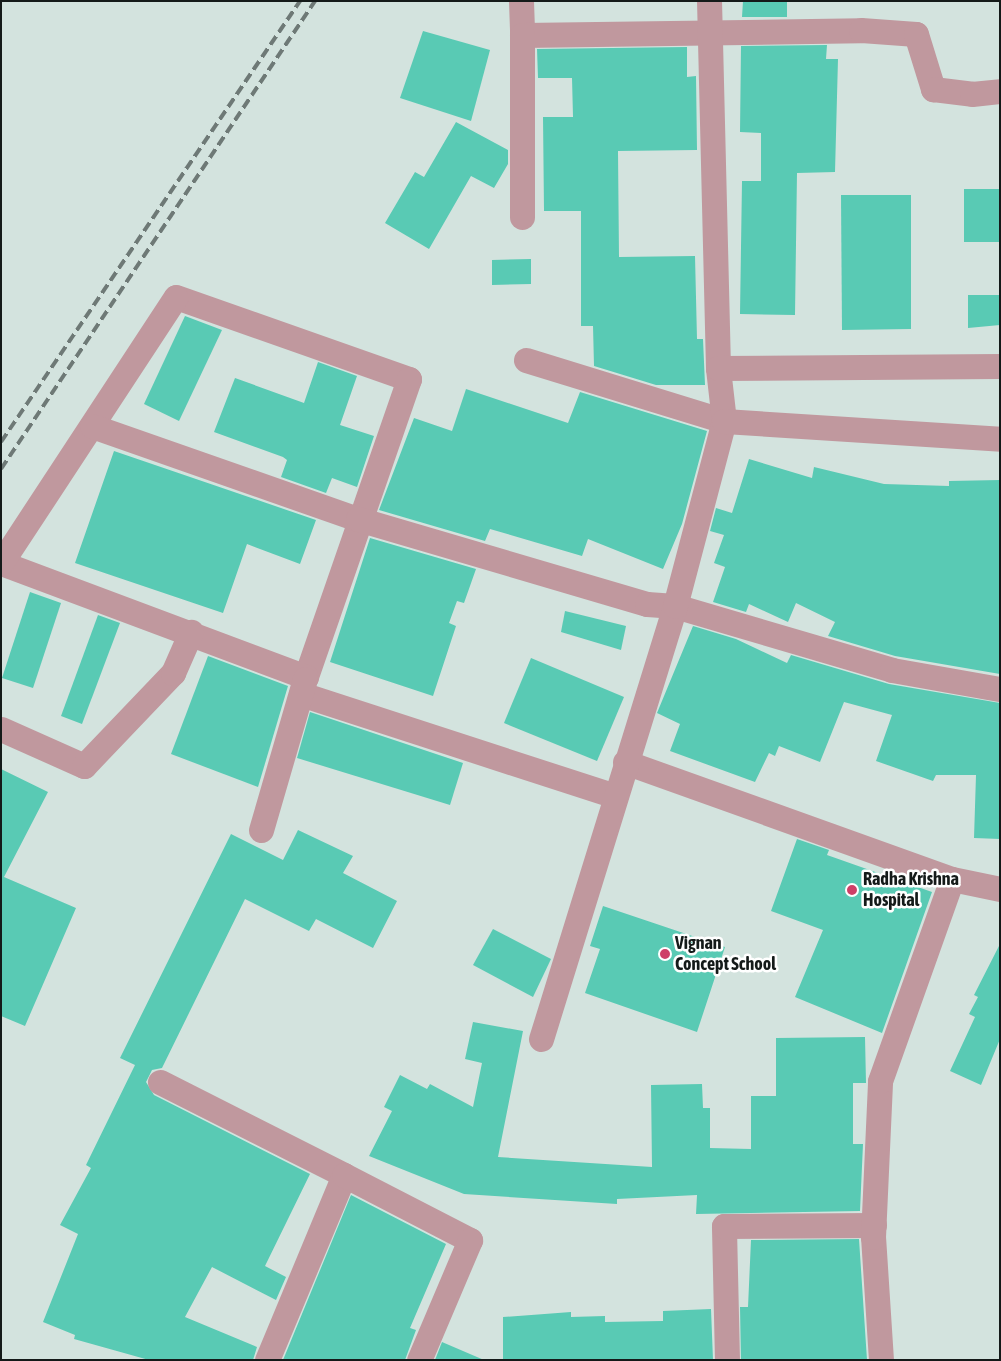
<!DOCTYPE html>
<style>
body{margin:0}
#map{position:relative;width:1001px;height:1361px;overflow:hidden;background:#d3e3de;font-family:"Asap Condensed",sans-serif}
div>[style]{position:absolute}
.building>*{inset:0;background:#59cab4}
.minor>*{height:25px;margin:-12.5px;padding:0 12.5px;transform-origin:12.5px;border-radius:12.5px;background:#c0989e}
.rail>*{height:4px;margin-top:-2px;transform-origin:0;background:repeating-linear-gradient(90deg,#6e7976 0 10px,transparent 0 15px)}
.dots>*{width:14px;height:14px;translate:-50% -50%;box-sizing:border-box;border:2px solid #fff;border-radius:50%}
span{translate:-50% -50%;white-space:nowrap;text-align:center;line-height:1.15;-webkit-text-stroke:5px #fff;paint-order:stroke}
.poi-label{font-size:18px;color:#141a19;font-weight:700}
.left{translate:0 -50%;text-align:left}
.frame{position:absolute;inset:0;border:2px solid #141a19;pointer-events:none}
</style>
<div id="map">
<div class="building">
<div style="clip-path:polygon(743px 1px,787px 1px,787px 17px,742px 17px)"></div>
<div style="clip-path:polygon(423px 31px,490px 50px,471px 121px,400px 98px)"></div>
<div style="clip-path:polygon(827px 45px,826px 59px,838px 59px,835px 172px,797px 173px,795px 315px,740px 314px,742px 181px,761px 181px,761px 133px,740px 132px,741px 46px)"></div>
<div style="clip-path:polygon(687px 47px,687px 77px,696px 76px,697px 150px,618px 151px,619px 257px,695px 256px,697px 339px,703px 339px,705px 385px,656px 385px,594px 366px,593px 326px,581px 326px,581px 211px,544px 211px,543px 117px,573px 117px,572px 78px,538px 78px,537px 49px)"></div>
<div style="clip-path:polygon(456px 122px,508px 150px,508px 164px,494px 188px,471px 176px,429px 249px,385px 223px,415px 172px,424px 177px)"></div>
<div style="clip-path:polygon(964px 189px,1000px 189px,1000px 242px,964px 242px)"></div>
<div style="clip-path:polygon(841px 195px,911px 195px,911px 329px,842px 330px)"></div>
<div style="clip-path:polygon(531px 259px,531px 284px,492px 285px,492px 260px)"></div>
<div style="clip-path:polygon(968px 295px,1000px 295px,1000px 325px,968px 328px)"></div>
<div style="clip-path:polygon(185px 316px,222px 330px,179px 421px,144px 404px)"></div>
<div style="clip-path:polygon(318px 362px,357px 376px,340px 425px,374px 436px,357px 487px,332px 478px,326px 493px,281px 477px,287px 460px,283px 457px,214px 432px,235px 378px,304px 403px)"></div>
<div style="clip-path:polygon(466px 389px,568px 423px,580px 392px,707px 431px,682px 524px,663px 569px,588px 539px,582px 556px,490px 529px,485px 541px,379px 510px,414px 418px,452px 431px)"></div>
<div style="clip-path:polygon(114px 451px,316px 520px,300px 564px,247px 544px,223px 613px,75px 563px)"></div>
<div style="clip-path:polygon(749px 459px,812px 478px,814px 467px,884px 484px,949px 486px,949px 481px,1000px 480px,1000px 674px,895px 656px,828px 636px,835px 622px,796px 603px,788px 622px,749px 604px,746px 612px,713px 602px,725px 567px,714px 563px,724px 535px,710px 531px,716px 508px,732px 513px)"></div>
<div style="clip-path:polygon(370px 538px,476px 569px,464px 603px,457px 601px,449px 623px,456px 626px,433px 696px,330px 662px)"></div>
<div style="clip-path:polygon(30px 592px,61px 603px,33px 688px,2px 678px)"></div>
<div style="clip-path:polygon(565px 611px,626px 626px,621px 650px,561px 632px)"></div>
<div style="clip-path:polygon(98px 615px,120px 623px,82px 724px,61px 716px)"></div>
<div style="clip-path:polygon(693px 626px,736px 639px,787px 663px,791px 655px,889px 684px,1000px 703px,1000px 839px,974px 838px,976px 775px,936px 775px,933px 781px,876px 761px,892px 715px,844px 702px,820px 762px,779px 746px,775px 756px,769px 753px,755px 782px,670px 751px,680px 724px,657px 713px)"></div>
<div style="clip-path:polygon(208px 656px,288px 686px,258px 787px,171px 754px)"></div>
<div style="clip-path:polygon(531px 658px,624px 697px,597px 761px,504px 723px)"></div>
<div style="clip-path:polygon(310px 712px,463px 763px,450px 805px,297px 758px)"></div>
<div style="clip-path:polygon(1px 769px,48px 792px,4px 877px,76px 908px,25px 1026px,1px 1016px)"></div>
<div style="clip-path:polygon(298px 830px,353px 856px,343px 873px,397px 901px,373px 948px,316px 919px,309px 931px,245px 899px,162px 1068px,152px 1070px,146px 1082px,154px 1095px,310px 1174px,265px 1266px,286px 1277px,276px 1300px,212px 1267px,185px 1317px,257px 1347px,253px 1360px,149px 1360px,74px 1339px,75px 1335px,43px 1322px,78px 1234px,60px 1225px,91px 1168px,86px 1165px,135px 1065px,120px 1058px,231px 834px,283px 860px)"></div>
<div style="clip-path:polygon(797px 839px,829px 850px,827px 855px,932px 892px,882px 1033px,795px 997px,823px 930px,771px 911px)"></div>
<div style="clip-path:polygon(603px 906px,725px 947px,697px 1032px,585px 993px,600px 949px,590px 946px)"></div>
<div style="clip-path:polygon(493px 929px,551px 959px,533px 997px,473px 965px)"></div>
<div style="clip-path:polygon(1000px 944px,1000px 1039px,981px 1085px,950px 1071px,975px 1017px,969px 1014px,978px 997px,974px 995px)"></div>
<div style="clip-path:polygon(473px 1022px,523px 1031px,498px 1157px,652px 1167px,651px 1085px,702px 1084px,703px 1108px,710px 1108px,710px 1148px,751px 1149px,751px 1096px,776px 1096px,776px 1038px,865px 1037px,866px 1083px,853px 1083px,853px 1144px,863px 1144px,860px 1211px,696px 1214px,697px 1195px,617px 1199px,617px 1204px,464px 1194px,369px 1156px,392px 1111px,384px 1107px,400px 1075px,427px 1089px,430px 1084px,473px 1107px,482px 1063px,465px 1059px)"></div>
<div style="clip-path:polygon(351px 1195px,446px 1244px,410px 1328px,416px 1330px,405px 1360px,283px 1360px)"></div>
<div style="clip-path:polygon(859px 1239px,867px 1360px,741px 1360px,740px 1307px,748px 1307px,751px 1240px)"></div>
<div style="clip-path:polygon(711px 1309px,713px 1360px,503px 1360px,503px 1317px,571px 1312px,571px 1317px,605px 1316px,605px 1322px,663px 1321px,663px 1311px)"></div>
<div style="clip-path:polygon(442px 1342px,484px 1360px,435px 1360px)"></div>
</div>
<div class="minor">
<div style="left:521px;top:1px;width:34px;rotate:88deg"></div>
<div style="left:522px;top:35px;width:339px;rotate:-0.8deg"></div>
<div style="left:861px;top:30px;width:55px;rotate:4.2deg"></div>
<div style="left:916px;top:34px;width:58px;rotate:72.8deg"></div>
<div style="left:933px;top:89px;width:39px;rotate:7deg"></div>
<div style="left:972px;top:94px;width:28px;rotate:-6deg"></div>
<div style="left:522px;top:217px;width:182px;rotate:-90deg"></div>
<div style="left:176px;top:297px;width:247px;rotate:19.4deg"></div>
<div style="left:409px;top:379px;width:315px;rotate:109.1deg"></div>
<div style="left:306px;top:677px;width:326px;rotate:-159.5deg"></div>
<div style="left:1px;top:563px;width:318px;rotate:-56.7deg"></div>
<div style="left:526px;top:360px;width:207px;rotate:17.1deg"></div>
<div style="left:724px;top:421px;width:53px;rotate:-96.5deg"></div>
<div style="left:718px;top:368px;width:367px;rotate:-91.4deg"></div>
<div style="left:718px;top:368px;width:282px;rotate:-0.4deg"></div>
<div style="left:92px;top:426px;width:282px;rotate:19.3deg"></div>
<div style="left:358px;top:519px;width:301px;rotate:16.4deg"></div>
<div style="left:647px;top:604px;width:28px;rotate:4deg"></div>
<div style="left:675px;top:606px;width:226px;rotate:16.4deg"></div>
<div style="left:892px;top:670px;width:110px;rotate:10deg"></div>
<div style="left:301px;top:694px;width:330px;rotate:18deg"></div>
<div style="left:1px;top:729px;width:91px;rotate:24deg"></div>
<div style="left:84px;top:766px;width:129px;rotate:-46.3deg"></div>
<div style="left:173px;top:673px;width:45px;rotate:-66.3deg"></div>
<div style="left:625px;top:762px;width:347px;rotate:19.7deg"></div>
<div style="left:952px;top:879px;width:49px;rotate:11.8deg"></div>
<div style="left:261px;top:830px;width:157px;rotate:-73.8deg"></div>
<div style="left:541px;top:1039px;width:453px;rotate:-72.8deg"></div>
<div style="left:675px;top:606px;width:191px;rotate:-75.2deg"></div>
<div style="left:724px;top:421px;width:277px;rotate:3.7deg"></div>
<div style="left:160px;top:1082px;width:206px;rotate:26.8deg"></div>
<div style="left:267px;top:1360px;width:200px;rotate:-67.4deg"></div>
<div style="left:344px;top:1175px;width:142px;rotate:27.3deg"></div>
<div style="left:470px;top:1240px;width:130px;rotate:113deg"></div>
<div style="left:727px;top:1360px;width:134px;rotate:-91.3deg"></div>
<div style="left:724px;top:1226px;width:150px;rotate:-0.4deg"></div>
<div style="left:881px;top:1360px;width:123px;rotate:-93.7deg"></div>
<div style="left:873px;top:1237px;width:156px;rotate:-87.4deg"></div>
<div style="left:880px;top:1081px;width:214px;rotate:-70.4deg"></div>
</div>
<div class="rail">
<div style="left:1px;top:442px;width:533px;rotate:-55.86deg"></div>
<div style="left:1px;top:469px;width:564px;rotate:-56.14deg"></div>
</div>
<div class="dots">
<div style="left:852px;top:890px;background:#ce3f67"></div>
<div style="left:665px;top:954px;background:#ce3f67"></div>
</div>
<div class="poi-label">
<span class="left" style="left:863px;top:890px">Radha Krishna<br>Hospital</span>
<span class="left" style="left:675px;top:954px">Vignan<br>Concept School</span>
</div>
<div class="frame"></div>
</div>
